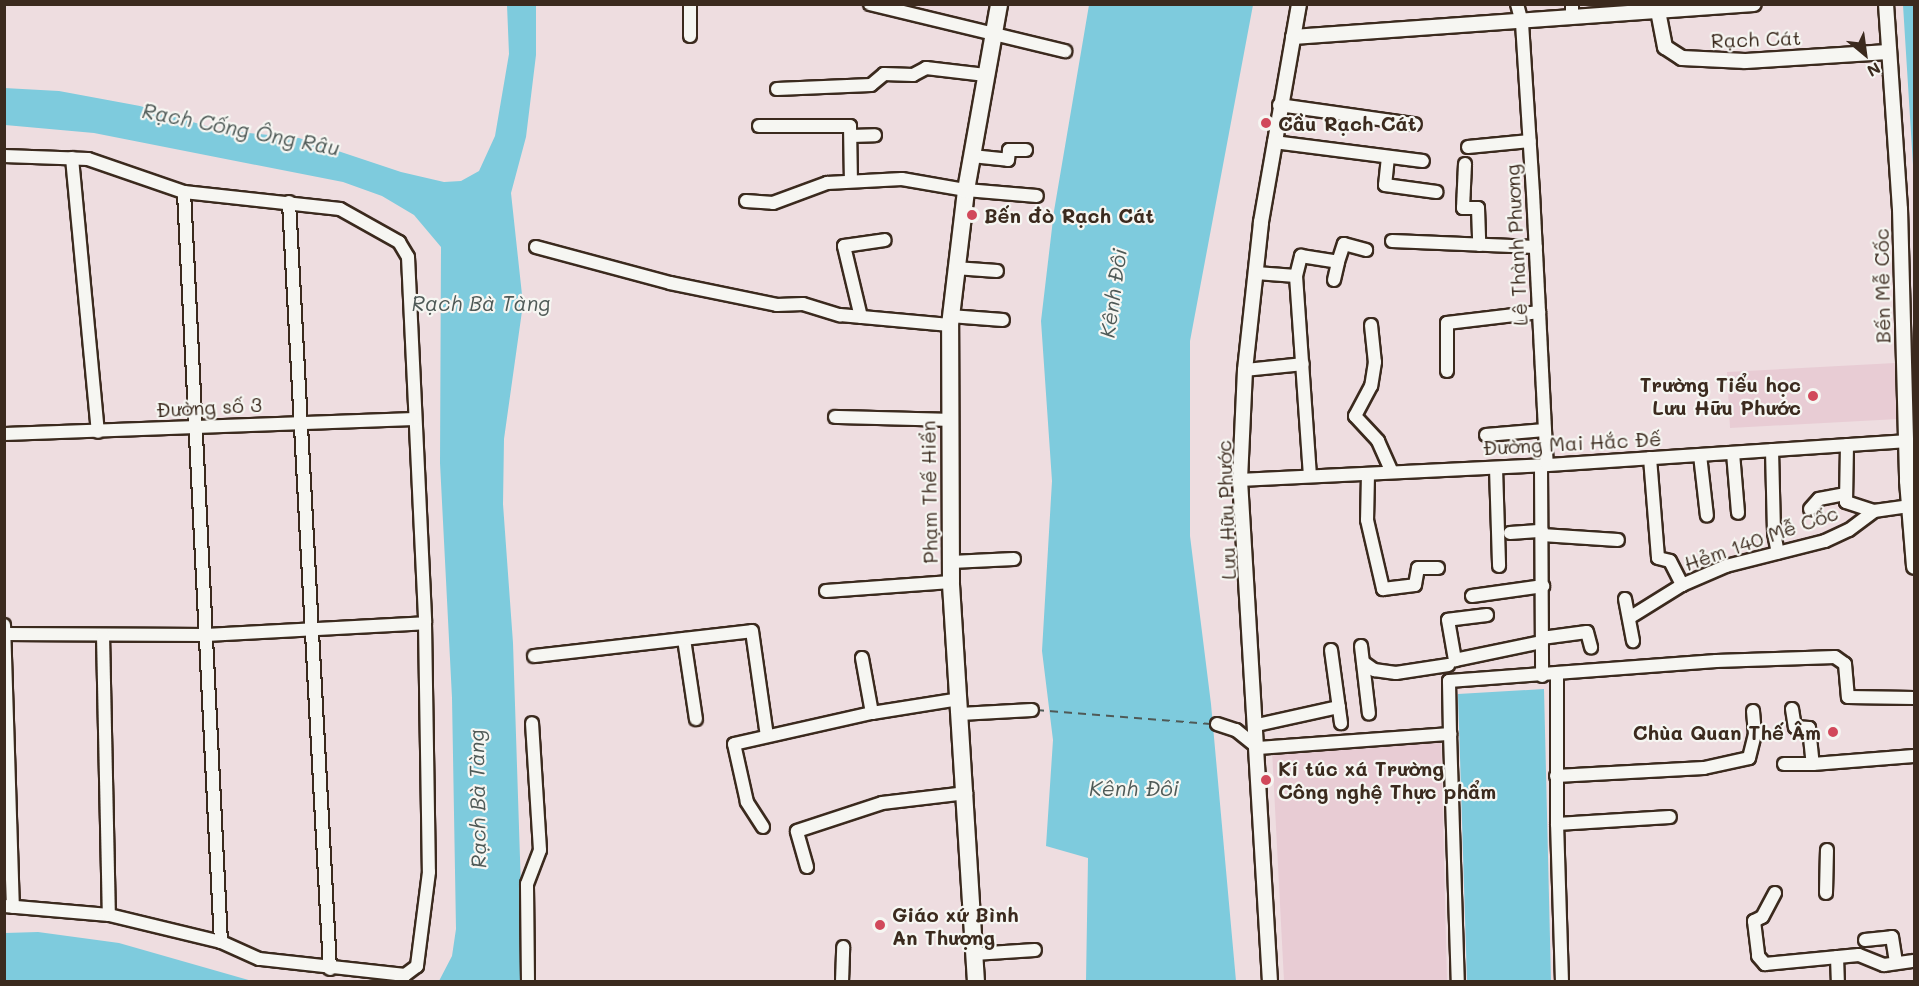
<!DOCTYPE html>
<meta charset="utf-8">
<style>
body{margin:0}
#map{position:relative;width:1919px;height:986px;overflow:hidden;background:#eedde0;font-family:Mali,sans-serif}
div>[style]{position:absolute}
.built>*{inset:0;background:#e8ccd4}
.water>*{inset:0;background:#7ecbdd}
.ferry>*{height:1.5px;margin-top:-0.75px;transform-origin:0;background:repeating-linear-gradient(90deg,#4f5a57 0 8px,transparent 0 14px)}
.roads{filter:drop-shadow(2px 0 #3b2a1e) drop-shadow(-2px 0 #3b2a1e) drop-shadow(0 2px #3b2a1e) drop-shadow(0 -2px #3b2a1e)}
.minor>*{height:12px;margin:-6px;padding:0 6px;transform-origin:6px;border-radius:6px;background:#f6f6f2}
.tertiary>*{height:14px;margin:-7px;padding:0 7px;transform-origin:7px;border-radius:7px;background:#f6f6f2}
.secondary>*{height:16px;margin:-8px;padding:0 8px;transform-origin:8px;border-radius:8px;background:#f6f6f2}
.dots>*{width:16px;height:16px;translate:-50% -50%;box-sizing:border-box;border:3px solid #f6f6f2;border-radius:50%}
span{translate:-50% -50%;white-space:nowrap;text-align:center;line-height:1.15;-webkit-text-stroke:4.5px #f6f6f2;paint-order:stroke}
.street-label{font-size:20px;color:#3b2a1e}
.poi-label{font-size:20px;color:#3b2a1e;font-weight:700}
.left{translate:0 -50%;text-align:left}
.right{translate:-100% -50%;text-align:right}
.water-label{font-size:21px;color:#4f5a57;font-style:italic}
.frame{position:absolute;inset:0;border:6px solid #3b2a1e;pointer-events:none}
.north{position:absolute;left:1835px;top:24px;width:60px;height:60px;-webkit-text-stroke:4px #f6f6f2;paint-order:stroke;rotate:151deg;font-size:16px;font-weight:700;line-height:24px;text-align:center;color:#3b2a1e}
.north::after{content:'';display:block;margin:auto;width:21px;height:27px;background:#3b2a1e;clip-path:polygon(50% 0,100% 100%,50% 72%,0 100%)}
</style>
<div id="map">
<div class="built">
<div style="clip-path:polygon(1895px 363px,1898px 419px,1730px 428px,1727px 372px)"></div>
<div style="clip-path:polygon(1441px 738px,1447px 981px,1284px 981px,1272px 750px)"></div>
</div>
<div class="water">
<div style="clip-path:polygon(507px 5px,536px 5px,536px 55px,526px 137px,511px 193px,523px 304px,504px 439px,503px 504px,513px 643px,524px 981px,439px 981px,452px 956px,456px 929px,452px 698px,440px 463px,441px 247px,414px 215px,382px 196px,343px 182px,94px 133px,5px 125px,4px 88px,59px 91px,140px 106px,219px 130px,299px 138px,401px 172px,444px 182px,461px 181px,479px 171px,495px 136px,509px 54px)"></div>
<div style="clip-path:polygon(1089px 5px,1253px 5px,1190px 341px,1190px 536px,1211px 704px,1236px 981px,1086px 981px,1088px 858px,1046px 846px,1053px 740px,1042px 651px,1052px 481px,1041px 321px,1054px 211px)"></div>
<div style="clip-path:polygon(1903px 5px,1914px 5px,1914px 181px)"></div>
<div style="clip-path:polygon(1544px 689px,1551px 981px,1467px 981px,1458px 694px)"></div>
<div style="clip-path:polygon(38px 932px,119px 943px,252px 981px,5px 981px,5px 933px)"></div>
</div>
<div class="ferry">
<div style="left:1036px;top:710px;width:175px;rotate:4.6deg"></div>
</div>
<div class="roads">
<div class="minor">
<div style="left:690px;top:4px;width:32px;rotate:90deg"></div>
<div style="left:870px;top:4px;width:201px;rotate:13.6deg"></div>
<div style="left:1517px;top:4px;width:20px;rotate:75deg"></div>
<div style="left:1522px;top:23px;width:170px;rotate:86.3deg"></div>
<div style="left:1533px;top:193px;width:272px;rotate:87.1deg"></div>
<div style="left:1572px;top:4px;width:12px;rotate:90deg"></div>
<div style="left:777px;top:89px;width:94px;rotate:-2.4deg"></div>
<div style="left:871px;top:85px;width:17px;rotate:-40deg"></div>
<div style="left:884px;top:74px;width:29px;rotate:2deg"></div>
<div style="left:913px;top:75px;width:15px;rotate:-28deg"></div>
<div style="left:926px;top:68px;width:60px;rotate:6.7deg"></div>
<div style="left:1279px;top:105px;width:137px;rotate:8deg"></div>
<div style="left:759px;top:126px;width:91px"></div>
<div style="left:850px;top:126px;width:55px;rotate:89deg"></div>
<div style="left:851px;top:136px;width:24px;rotate:-2deg"></div>
<div style="left:1274px;top:142px;width:150px;rotate:7.3deg"></div>
<div style="left:1468px;top:147px;width:62px;rotate:-5.5deg"></div>
<div style="left:4px;top:156px;width:84px;rotate:2deg"></div>
<div style="left:88px;top:159px;width:102px;rotate:19deg"></div>
<div style="left:184px;top:192px;width:157px;rotate:6.2deg"></div>
<div style="left:340px;top:209px;width:68px;rotate:29.2deg"></div>
<div style="left:399px;top:242px;width:17px;rotate:59deg"></div>
<div style="left:408px;top:257px;width:366px;rotate:87.3deg"></div>
<div style="left:425px;top:623px;width:249px;rotate:89.1deg"></div>
<div style="left:429px;top:872px;width:95px;rotate:97.3deg"></div>
<div style="left:417px;top:966px;width:15px;rotate:143deg"></div>
<div style="left:405px;top:975px;width:147px;rotate:-173.7deg"></div>
<div style="left:259px;top:959px;width:42px;rotate:-155.9deg"></div>
<div style="left:221px;top:942px;width:115px;rotate:-166.4deg"></div>
<div style="left:109px;top:915px;width:105px;rotate:-175.1deg"></div>
<div style="left:972px;top:156px;width:36px;rotate:6deg"></div>
<div style="left:1008px;top:160px;width:10px;rotate:-84deg"></div>
<div style="left:1009px;top:150px;width:17px"></div>
<div style="left:1388px;top:157px;width:28px;rotate:96deg"></div>
<div style="left:1385px;top:185px;width:52px;rotate:7.7deg"></div>
<div style="left:72px;top:158px;width:275px;rotate:84.6deg"></div>
<div style="left:1465px;top:164px;width:44px;rotate:92.6deg"></div>
<div style="left:1463px;top:208px;width:15px"></div>
<div style="left:1478px;top:208px;width:37px;rotate:88deg"></div>
<div style="left:184px;top:192px;width:751px;rotate:87.18deg"></div>
<div style="left:746px;top:201px;width:27px;rotate:4deg"></div>
<div style="left:773px;top:203px;width:58px;rotate:-20.3deg"></div>
<div style="left:827px;top:183px;width:75px;rotate:-3.1deg"></div>
<div style="left:902px;top:179px;width:65px;rotate:9.8deg"></div>
<div style="left:966px;top:190px;width:71px;rotate:4.8deg"></div>
<div style="left:289px;top:202px;width:768px;rotate:86.94deg"></div>
<div style="left:1392px;top:241px;width:144px;rotate:2.4deg"></div>
<div style="left:536px;top:247px;width:139px;rotate:15deg"></div>
<div style="left:670px;top:283px;width:109px;rotate:11.6deg"></div>
<div style="left:777px;top:305px;width:26px;rotate:-2deg"></div>
<div style="left:803px;top:304px;width:39px;rotate:17deg"></div>
<div style="left:840px;top:315px;width:110px;rotate:5.2deg"></div>
<div style="left:955px;top:268px;width:42px;rotate:4.1deg"></div>
<div style="left:1256px;top:273px;width:40px;rotate:4.3deg"></div>
<div style="left:1296px;top:276px;width:21px;rotate:-76deg"></div>
<div style="left:1301px;top:256px;width:37px;rotate:9deg"></div>
<div style="left:1338px;top:262px;width:19px;rotate:-72deg"></div>
<div style="left:1344px;top:244px;width:23px;rotate:15deg"></div>
<div style="left:1296px;top:276px;width:200px;rotate:86deg"></div>
<div style="left:1334px;top:280px;width:18px;rotate:-77deg"></div>
<div style="left:950px;top:316px;width:53px;rotate:4.3deg"></div>
<div style="left:861px;top:317px;width:73px;rotate:-103.5deg"></div>
<div style="left:844px;top:246px;width:41px;rotate:-8.3deg"></div>
<div style="left:1371px;top:325px;width:37px;rotate:84deg"></div>
<div style="left:1375px;top:362px;width:24px;rotate:99deg"></div>
<div style="left:1371px;top:386px;width:34px;rotate:118deg"></div>
<div style="left:1355px;top:416px;width:34px;rotate:47deg"></div>
<div style="left:1378px;top:441px;width:34px;rotate:66deg"></div>
<div style="left:1245px;top:370px;width:58px;rotate:-5.9deg"></div>
<div style="left:1447px;top:371px;width:48px;rotate:-90deg"></div>
<div style="left:1447px;top:323px;width:93px;rotate:-6.8deg"></div>
<div style="left:835px;top:417px;width:113px;rotate:1.5deg"></div>
<div style="left:4px;top:434px;width:411px;rotate:-2.1deg"></div>
<div style="left:1486px;top:435px;width:59px;rotate:-4.8deg"></div>
<div style="left:1847px;top:445px;width:57px;rotate:91deg"></div>
<div style="left:1846px;top:502px;width:29px;rotate:18deg"></div>
<div style="left:1772px;top:450px;width:83px;rotate:88.6deg"></div>
<div style="left:1774px;top:533px;width:20px;rotate:79deg"></div>
<div style="left:1733px;top:453px;width:60px;rotate:85.2deg"></div>
<div style="left:1700px;top:455px;width:61px;rotate:83.5deg"></div>
<div style="left:1650px;top:458px;width:100px;rotate:85.4deg"></div>
<div style="left:1658px;top:558px;width:12px;rotate:14deg"></div>
<div style="left:1670px;top:561px;width:27px;rotate:63deg"></div>
<div style="left:1541px;top:466px;width:210px;rotate:89.7deg"></div>
<div style="left:1496px;top:468px;width:98px;rotate:88.2deg"></div>
<div style="left:1368px;top:474px;width:46px;rotate:91.2deg"></div>
<div style="left:1367px;top:520px;width:71px;rotate:76.9deg"></div>
<div style="left:1383px;top:589px;width:32px;rotate:-7deg"></div>
<div style="left:1415px;top:585px;width:17px;rotate:-80deg"></div>
<div style="left:1418px;top:568px;width:20px"></div>
<div style="left:1240px;top:480px;width:307px;rotate:-2.8deg"></div>
<div style="left:1547px;top:465px;width:360px;rotate:-3.8deg"></div>
<div style="left:1810px;top:509px;width:13px;rotate:-48deg"></div>
<div style="left:1819px;top:499px;width:26px;rotate:-11deg"></div>
<div style="left:1510px;top:533px;width:32px;rotate:-4deg"></div>
<div style="left:1542px;top:535px;width:76px;rotate:3.8deg"></div>
<div style="left:951px;top:562px;width:63px;rotate:-2.7deg"></div>
<div style="left:826px;top:591px;width:125px;rotate:-4.1deg"></div>
<div style="left:1472px;top:596px;width:72px;rotate:-8deg"></div>
<div style="left:1625px;top:599px;width:43px;rotate:79.2deg"></div>
<div style="left:1487px;top:615px;width:39px;rotate:173deg"></div>
<div style="left:1448px;top:620px;width:41px;rotate:80.1deg"></div>
<div style="left:1455px;top:660px;width:89px;rotate:-11.7deg"></div>
<div style="left:1629px;top:618px;width:62px;rotate:-31.9deg"></div>
<div style="left:1682px;top:585px;width:48px;rotate:-23.4deg"></div>
<div style="left:1726px;top:566px;width:102px;rotate:-14.2deg"></div>
<div style="left:1825px;top:541px;width:26px;rotate:-25deg"></div>
<div style="left:1849px;top:530px;width:31px;rotate:-37deg"></div>
<div style="left:1874px;top:511px;width:35px;rotate:-8deg"></div>
<div style="left:4px;top:625px;width:282px;rotate:88.2deg"></div>
<div style="left:4px;top:634px;width:202px;rotate:0.3deg"></div>
<div style="left:206px;top:635px;width:219px;rotate:-3.1deg"></div>
<div style="left:103px;top:635px;width:280px;rotate:88.8deg"></div>
<div style="left:1542px;top:638px;width:45px;rotate:-7.6deg"></div>
<div style="left:1587px;top:632px;width:16px;rotate:75deg"></div>
<div style="left:684px;top:639px;width:81px;rotate:81.5deg"></div>
<div style="left:1361px;top:646px;width:68px;rotate:83.3deg"></div>
<div style="left:1331px;top:650px;width:74px;rotate:82.2deg"></div>
<div style="left:534px;top:656px;width:219px;rotate:-6.5deg"></div>
<div style="left:752px;top:631px;width:106px;rotate:81.9deg"></div>
<div style="left:862px;top:658px;width:56px;rotate:79.7deg"></div>
<div style="left:1363px;top:662px;width:14px;rotate:36deg"></div>
<div style="left:1374px;top:670px;width:22px;rotate:8deg"></div>
<div style="left:1396px;top:673px;width:53px;rotate:-8.7deg"></div>
<div style="left:1557px;top:675px;width:149px;rotate:90deg"></div>
<div style="left:1792px;top:709px;width:18px;rotate:81deg"></div>
<div style="left:1795px;top:727px;width:14px;rotate:4deg"></div>
<div style="left:1809px;top:728px;width:36px;rotate:84deg"></div>
<div style="left:1813px;top:764px;width:101px;rotate:-4.5deg"></div>
<div style="left:960px;top:714px;width:72px;rotate:-3.2deg"></div>
<div style="left:1217px;top:724px;width:20px;rotate:18deg"></div>
<div style="left:1236px;top:730px;width:28px;rotate:39deg"></div>
<div style="left:1258px;top:748px;width:193px;rotate:-4.2deg"></div>
<div style="left:1450px;top:734px;width:248px;rotate:88.2deg"></div>
<div style="left:1257px;top:725px;width:84px;rotate:-12.4deg"></div>
<div style="left:1450px;top:734px;width:53px;rotate:-91.1deg"></div>
<div style="left:1449px;top:681px;width:268px;rotate:-4.3deg"></div>
<div style="left:1716px;top:661px;width:119px;rotate:-1.9deg"></div>
<div style="left:1835px;top:657px;width:12px;rotate:35deg"></div>
<div style="left:1845px;top:664px;width:33px;rotate:85deg"></div>
<div style="left:1848px;top:697px;width:66px;rotate:0.9deg"></div>
<div style="left:1784px;top:764px;width:29px"></div>
<div style="left:1556px;top:776px;width:148px;rotate:-3.1deg"></div>
<div style="left:1704px;top:768px;width:46px;rotate:-12.5deg"></div>
<div style="left:1749px;top:758px;width:25px;rotate:-76deg"></div>
<div style="left:1755px;top:734px;width:23px;rotate:-95deg"></div>
<div style="left:763px;top:827px;width:30px;rotate:-123deg"></div>
<div style="left:747px;top:802px;width:59px;rotate:-102.6deg"></div>
<div style="left:734px;top:744px;width:141px;rotate:-12.7deg"></div>
<div style="left:872px;top:713px;width:88px;rotate:-9.1deg"></div>
<div style="left:807px;top:867px;width:37px;rotate:-106deg"></div>
<div style="left:797px;top:831px;width:89px;rotate:-18.2deg"></div>
<div style="left:882px;top:803px;width:85px;rotate:-6.8deg"></div>
<div style="left:1775px;top:893px;width:27px;rotate:118deg"></div>
<div style="left:1762px;top:917px;width:9px;rotate:153deg"></div>
<div style="left:1754px;top:921px;width:35px;rotate:83deg"></div>
<div style="left:1758px;top:956px;width:11px;rotate:49deg"></div>
<div style="left:1765px;top:964px;width:94px;rotate:-5.5deg"></div>
<div style="left:1859px;top:955px;width:27px;rotate:22deg"></div>
<div style="left:1884px;top:965px;width:30px;rotate:-8deg"></div>
<div style="left:1826px;top:893px;width:43px;rotate:-88.7deg"></div>
<div style="left:1865px;top:940px;width:27px;rotate:-6deg"></div>
<div style="left:1892px;top:937px;width:26px;rotate:81deg"></div>
<div style="left:974px;top:954px;width:61px;rotate:-3.8deg"></div>
<div style="left:1837px;top:957px;width:25px;rotate:88deg"></div>
<div style="left:528px;top:982px;width:98px;rotate:-90.6deg"></div>
<div style="left:527px;top:884px;width:36px;rotate:-69deg"></div>
<div style="left:540px;top:850px;width:127px;rotate:-93.6deg"></div>
<div style="left:842px;top:982px;width:35px;rotate:-88deg"></div>
<div style="left:1562px;top:982px;width:158px;rotate:-91.8deg"></div>
<div style="left:1557px;top:824px;width:113px;rotate:-3.5deg"></div>
</div>
<div class="tertiary">
<div style="left:1886px;top:4px;width:205px;rotate:86.1deg"></div>
<div style="left:1900px;top:209px;width:272px;rotate:88.5deg"></div>
<div style="left:1907px;top:481px;width:86px;rotate:85.3deg"></div>
<div style="left:1658px;top:11px;width:37px;rotate:79deg"></div>
<div style="left:1665px;top:47px;width:20px;rotate:33deg"></div>
<div style="left:1682px;top:58px;width:63px;rotate:2.7deg"></div>
<div style="left:1745px;top:61px;width:144px;rotate:-3.6deg"></div>
<div style="left:1293px;top:37px;width:462px;rotate:-4.1deg"></div>
<div style="left:1270px;top:982px;width:503px;rotate:-93.42deg"></div>
<div style="left:1240px;top:480px;width:110px;rotate:-87.4deg"></div>
<div style="left:1245px;top:370px;width:149px;rotate:-83.8deg"></div>
<div style="left:1261px;top:222px;width:221px;rotate:-80.1deg"></div>
</div>
<div class="secondary">
<div style="left:976px;top:982px;width:401px;rotate:-93.6deg"></div>
<div style="left:951px;top:582px;width:257px;rotate:-90.2deg"></div>
<div style="left:950px;top:325px;width:136px;rotate:-83.2deg"></div>
<div style="left:966px;top:190px;width:189px;rotate:-79.9deg"></div>
</div>
</div>
<div class="dots">
<div style="left:1266px;top:123px;background:#d1495b"></div>
<div style="left:972px;top:215px;background:#d1495b"></div>
<div style="left:1813px;top:396px;background:#d1495b"></div>
<div style="left:1833px;top:732px;background:#d1495b"></div>
<div style="left:1266px;top:780px;background:#d1495b"></div>
<div style="left:880px;top:925px;background:#d1495b"></div>
</div>
<div class="street-label">
<span style="left:1756px;top:39px;rotate:-2deg">Rạch Cát</span>
<span style="left:1516px;top:245px;rotate:-93deg">Lê Thành Phương</span>
<span style="left:1882px;top:286px;rotate:-91deg">Bến Mễ Cốc</span>
<span style="left:209px;top:407px;rotate:-3deg">Đường số 3</span>
<span style="left:1572px;top:443px;rotate:-3deg">Đường Mai Hắc Đế</span>
<span style="left:929px;top:492px;rotate:-91deg">Phạm Thế Hiển</span>
<span style="left:1226px;top:510px;rotate:-92deg">Lưu Hữu Phước</span>
<span style="left:1761px;top:538px;rotate:-19deg">Hẻm 140 Mễ Cốc</span>
</div>
<div class="poi-label">
<span class="left" style="left:1278px;top:123px">Cầu Rạch Cát</span>
<span class="left" style="left:984px;top:215px">Bến đò Rạch Cát</span>
<span class="right" style="left:1801px;top:396px">Trường Tiểu học<br>Lưu Hữu Phước</span>
<span class="right" style="left:1821px;top:732px">Chùa Quan Thế Âm</span>
<span class="left" style="left:1278px;top:780px">Kí túc xá Trường<br>Công nghệ Thực phẩm</span>
<span class="left" style="left:892px;top:926px">Giáo xứ Bình<br>An Thượng</span>
</div>
<div class="water-label">
<span style="left:241px;top:129px;rotate:11deg">Rạch Cống Ông Râu</span>
<span style="left:1113px;top:293px;rotate:-82deg">Kênh Đôi</span>
<span style="left:481px;top:303px">Rạch Bà Tàng</span>
<span style="left:1134px;top:788px">Kênh Đôi</span>
<span style="left:477px;top:799px;rotate:-91deg">Rạch Bà Tàng</span>
</div>
<div class="frame"></div>
<div class="north">N</div>
</div>
